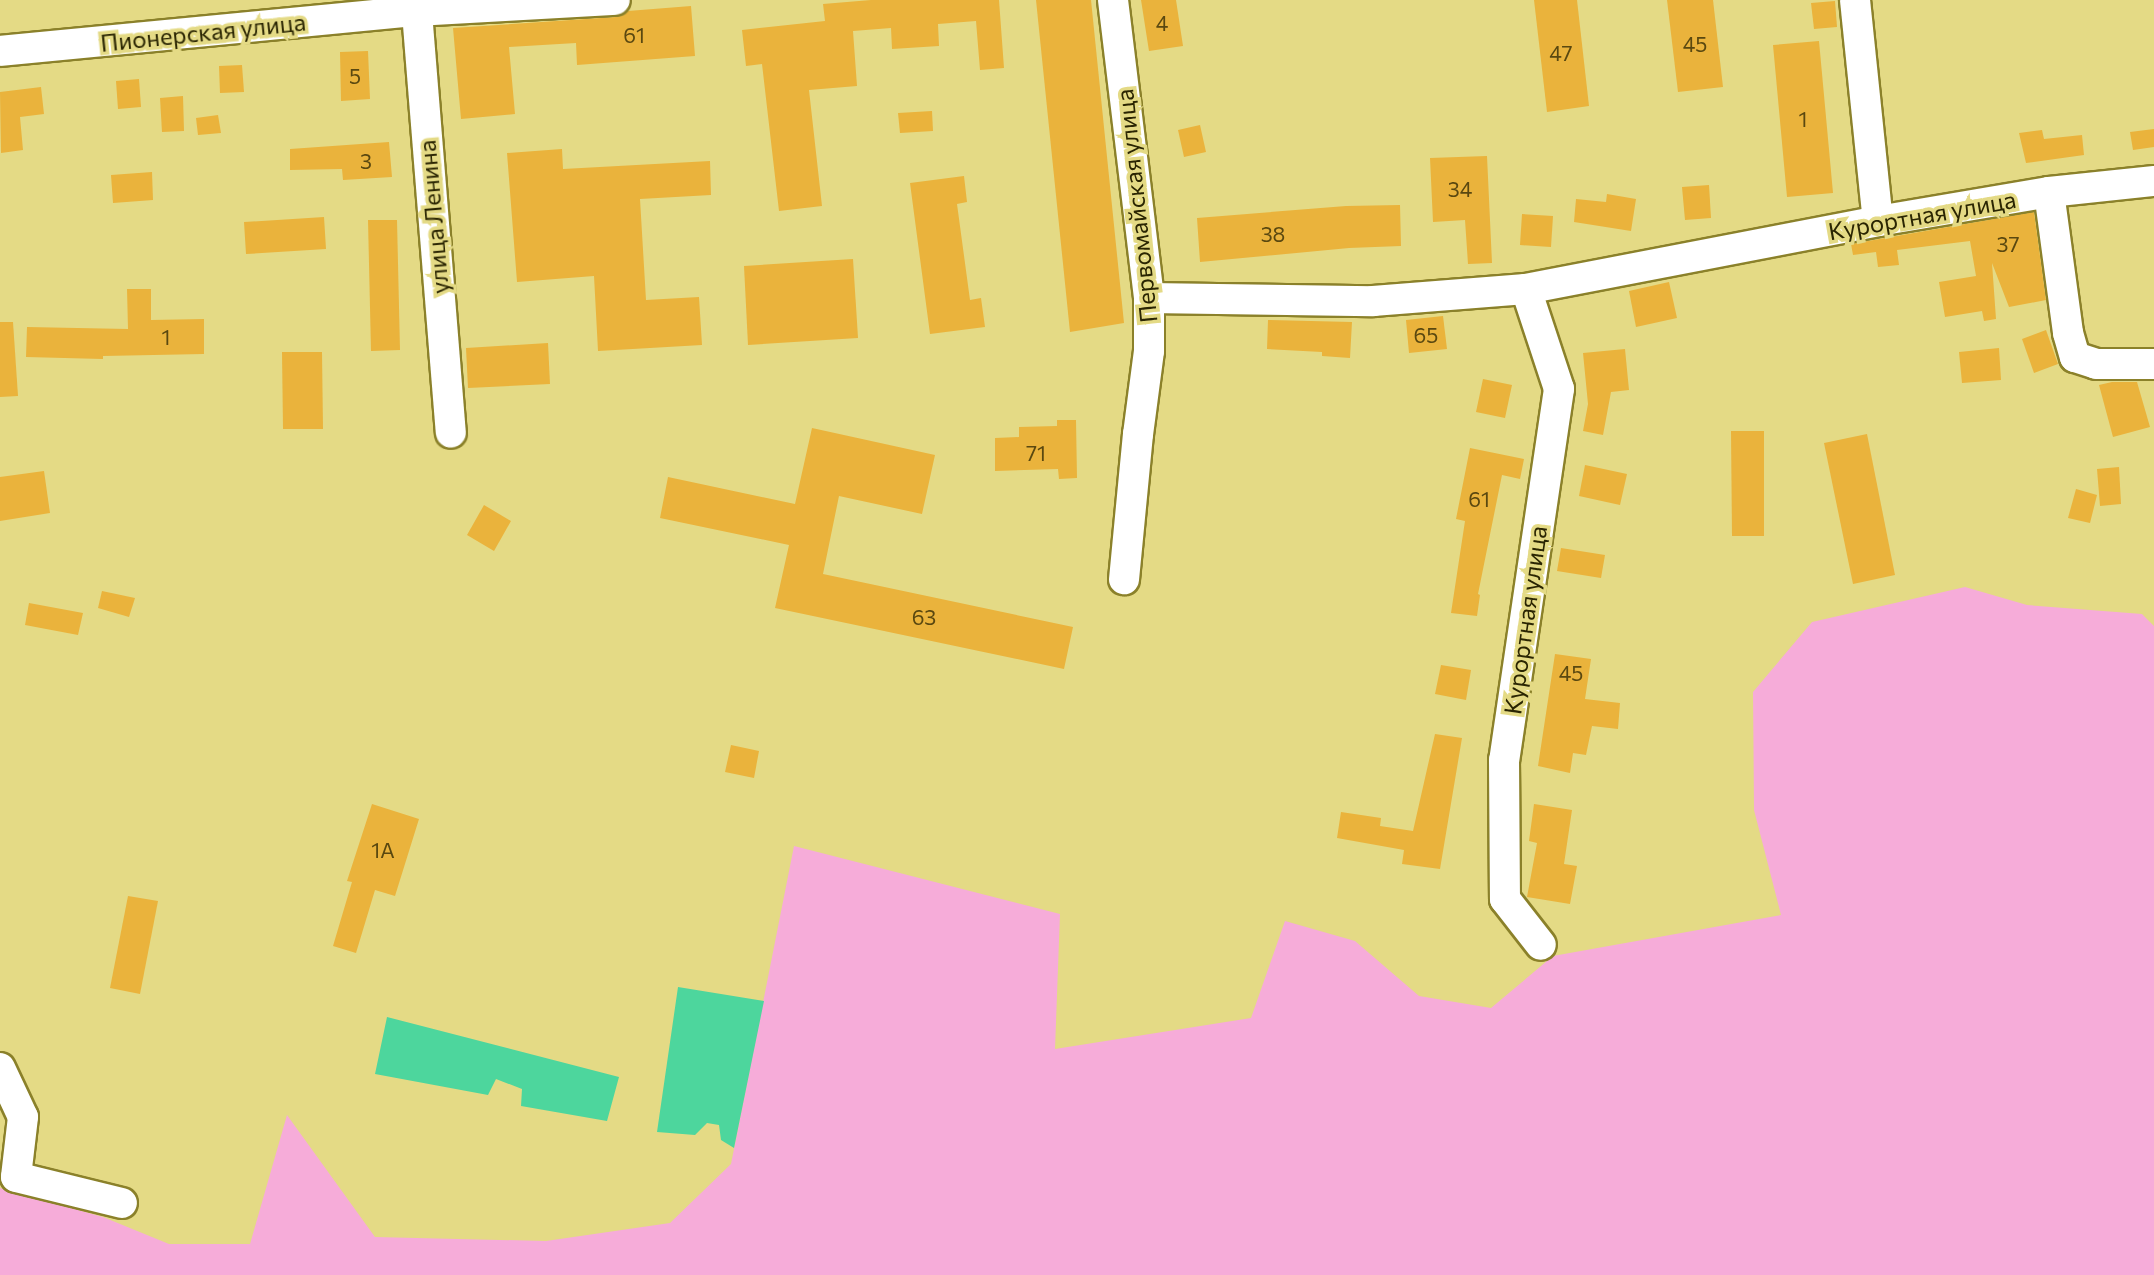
<!DOCTYPE html>
<meta charset="utf-8">
<style>
body{margin:0}
#map{position:relative;width:2154px;height:1275px;overflow:hidden;background:#e4da85;font-family:Commissioner,sans-serif}
div>[style]{position:absolute}
.green>*{inset:0;background:#f6acd9}
.water>*{inset:0;background:#4dd69d}
.building>*{inset:0;background:#eab33c}
.roads{filter:drop-shadow(2px 0 #8b812a) drop-shadow(-2px 0 #8b812a) drop-shadow(0 2px #8b812a) drop-shadow(0 -2px #8b812a)}
.minor>*{height:30px;margin:-15px;padding:0 15px;transform-origin:15px;border-radius:15px;background:#fff}
span{translate:-50% -50%;white-space:nowrap;text-align:center;line-height:1.15;-webkit-text-stroke:7px #e4da85;paint-order:stroke}
.number-label{font-size:21px;color:#5a4810}
.number-label span{-webkit-text-stroke-width:0}
.street-label{font-size:24px;color:#2a2502}
</style>
<div id="map">
<div class="green">
<div style="clip-path:polygon(1965px 587px,2027px 605px,2142px 614px,2154px 626px,2154px 1275px,0 1275px,0 1188px,103px 1217px,169px 1244px,250px 1244px,287px 1115px,375px 1237px,546px 1241px,670px 1223px,731px 1164px,794px 846px,1060px 914px,1055px 1049px,1251px 1018px,1285px 921px,1355px 941px,1419px 996px,1491px 1008px,1553px 956px,1781px 915px,1754px 810px,1753px 692px,1812px 622px)"></div>
</div>
<div class="water">
<div style="clip-path:polygon(678px 987px,764px 1001px,734px 1148px,721px 1140px,719px 1125px,707px 1123px,695px 1135px,657px 1132px)"></div>
<div style="clip-path:polygon(387px 1017px,619px 1077px,607px 1121px,521px 1106px,522px 1089px,496px 1079px,488px 1095px,375px 1074px)"></div>
</div>
<div class="building">
<div style="clip-path:polygon(871px 0,999px 0,1004px 68px,980px 70px,976px 21px,938px 24px,939px 46px,892px 49px,891px 28px,853px 31px,857px 86px,809px 90px,822px 206px,779px 211px,762px 64px,746px 66px,742px 30px,825px 21px,823px 4px)"></div>
<div style="clip-path:polygon(1036px 0,1091px 0,1124px 323px,1070px 332px)"></div>
<div style="clip-path:polygon(1141px 0,1176px 0,1183px 46px,1149px 51px)"></div>
<div style="clip-path:polygon(1534px 0,1577px 0,1589px 106px,1547px 112px)"></div>
<div style="clip-path:polygon(1667px 0,1713px 0,1723px 87px,1678px 92px)"></div>
<div style="clip-path:polygon(1835px 1px,1837px 27px,1814px 29px,1811px 3px)"></div>
<div style="clip-path:polygon(691px 6px,695px 56px,577px 65px,576px 43px,509px 47px,515px 114px,461px 119px,453px 28px,616px 17px,628px 11px)"></div>
<div style="clip-path:polygon(1819px 41px,1833px 193px,1787px 197px,1773px 45px)"></div>
<div style="clip-path:polygon(368px 51px,370px 99px,341px 101px,340px 52px)"></div>
<div style="clip-path:polygon(242px 65px,244px 92px,220px 93px,219px 66px)"></div>
<div style="clip-path:polygon(139px 79px,141px 107px,118px 109px,116px 81px)"></div>
<div style="clip-path:polygon(41px 87px,44px 114px,20px 117px,23px 150px,1px 153px,0 92px)"></div>
<div style="clip-path:polygon(183px 96px,184px 131px,162px 132px,160px 98px)"></div>
<div style="clip-path:polygon(932px 111px,933px 131px,900px 133px,898px 113px)"></div>
<div style="clip-path:polygon(218px 115px,221px 133px,198px 135px,196px 118px)"></div>
<div style="clip-path:polygon(1200px 125px,1206px 152px,1184px 157px,1178px 130px)"></div>
<div style="clip-path:polygon(2154px 129px,2154px 147px,2133px 150px,2130px 132px)"></div>
<div style="clip-path:polygon(2042px 130px,2044px 139px,2082px 135px,2084px 155px,2026px 163px,2019px 133px)"></div>
<div style="clip-path:polygon(389px 142px,392px 177px,343px 180px,342px 169px,290px 170px,290px 149px)"></div>
<div style="clip-path:polygon(562px 149px,563px 169px,710px 161px,711px 195px,640px 199px,646px 300px,699px 297px,702px 345px,598px 351px,594px 276px,517px 282px,507px 153px)"></div>
<div style="clip-path:polygon(1487px 156px,1492px 263px,1468px 264px,1465px 220px,1433px 222px,1430px 158px)"></div>
<div style="clip-path:polygon(152px 172px,153px 200px,113px 203px,111px 175px)"></div>
<div style="clip-path:polygon(964px 176px,967px 202px,957px 204px,970px 300px,981px 298px,985px 327px,930px 334px,910px 183px)"></div>
<div style="clip-path:polygon(1709px 185px,1711px 218px,1685px 220px,1682px 187px)"></div>
<div style="clip-path:polygon(1607px 194px,1636px 199px,1631px 231px,1574px 222px,1576px 199px,1606px 202px)"></div>
<div style="clip-path:polygon(1400px 205px,1401px 246px,1349px 248px,1200px 262px,1197px 218px,1346px 206px)"></div>
<div style="clip-path:polygon(2034px 212px,2046px 300px,2009px 307px,1992px 263px,1996px 319px,1984px 321px,1982px 311px,1945px 317px,1939px 282px,1976px 276px,1970px 241px,1897px 250px,1899px 265px,1878px 267px,1876px 252px,1853px 255px,1851px 244px)"></div>
<div style="clip-path:polygon(1522px 214px,1553px 216px,1551px 247px,1520px 245px)"></div>
<div style="clip-path:polygon(324px 217px,326px 249px,246px 254px,244px 222px)"></div>
<div style="clip-path:polygon(368px 220px,397px 220px,400px 350px,371px 351px)"></div>
<div style="clip-path:polygon(853px 259px,858px 338px,748px 345px,744px 266px)"></div>
<div style="clip-path:polygon(1669px 282px,1677px 318px,1636px 327px,1629px 291px)"></div>
<div style="clip-path:polygon(127px 289px,151px 289px,151px 320px,204px 319px,204px 354px,103px 356px,103px 359px,26px 357px,27px 327px,128px 329px)"></div>
<div style="clip-path:polygon(1443px 316px,1447px 349px,1409px 353px,1406px 320px)"></div>
<div style="clip-path:polygon(1268px 320px,1352px 322px,1350px 358px,1322px 356px,1322px 352px,1267px 349px)"></div>
<div style="clip-path:polygon(0 322px,13px 322px,18px 396px,0 397px)"></div>
<div style="clip-path:polygon(2046px 330px,2058px 364px,2034px 373px,2022px 339px)"></div>
<div style="clip-path:polygon(548px 343px,550px 384px,468px 388px,466px 348px)"></div>
<div style="clip-path:polygon(1999px 348px,2001px 380px,1962px 383px,1959px 352px)"></div>
<div style="clip-path:polygon(1625px 349px,1629px 390px,1611px 392px,1603px 435px,1583px 431px,1588px 404px,1583px 353px)"></div>
<div style="clip-path:polygon(282px 352px,322px 352px,323px 429px,283px 429px)"></div>
<div style="clip-path:polygon(1483px 379px,1512px 385px,1505px 418px,1476px 412px)"></div>
<div style="clip-path:polygon(2112px 382px,2137px 382px,2150px 427px,2113px 437px,2099px 385px)"></div>
<div style="clip-path:polygon(1057px 420px,1076px 420px,1077px 478px,1059px 479px,1058px 469px,995px 471px,995px 438px,1019px 437px,1019px 427px,1057px 426px)"></div>
<div style="clip-path:polygon(812px 428px,935px 455px,922px 514px,839px 496px,823px 574px,1073px 627px,1064px 669px,775px 608px,789px 545px,660px 518px,668px 477px,795px 504px)"></div>
<div style="clip-path:polygon(1731px 431px,1764px 431px,1764px 536px,1732px 536px)"></div>
<div style="clip-path:polygon(1867px 434px,1895px 575px,1853px 584px,1824px 443px)"></div>
<div style="clip-path:polygon(1470px 448px,1524px 459px,1520px 479px,1502px 475px,1478px 594px,1480px 595px,1477px 616px,1451px 613px,1465px 521px,1456px 519px)"></div>
<div style="clip-path:polygon(1585px 465px,1627px 474px,1620px 505px,1579px 496px)"></div>
<div style="clip-path:polygon(2119px 467px,2121px 504px,2100px 506px,2097px 469px)"></div>
<div style="clip-path:polygon(44px 471px,50px 513px,0 521px,0 477px)"></div>
<div style="clip-path:polygon(2076px 489px,2097px 495px,2090px 523px,2068px 518px)"></div>
<div style="clip-path:polygon(484px 505px,511px 521px,494px 551px,467px 535px)"></div>
<div style="clip-path:polygon(1561px 548px,1605px 555px,1601px 578px,1557px 571px)"></div>
<div style="clip-path:polygon(102px 591px,135px 598px,129px 617px,98px 608px)"></div>
<div style="clip-path:polygon(29px 603px,83px 613px,78px 635px,25px 625px)"></div>
<div style="clip-path:polygon(1555px 654px,1591px 659px,1585px 699px,1620px 703px,1618px 729px,1592px 726px,1586px 755px,1573px 753px,1570px 773px,1538px 766px)"></div>
<div style="clip-path:polygon(1441px 665px,1471px 670px,1466px 700px,1435px 694px)"></div>
<div style="clip-path:polygon(1435px 734px,1462px 738px,1440px 869px,1402px 864px,1404px 850px,1337px 838px,1341px 812px,1381px 818px,1380px 826px,1413px 831px)"></div>
<div style="clip-path:polygon(731px 745px,759px 751px,754px 778px,725px 772px)"></div>
<div style="clip-path:polygon(372px 804px,419px 819px,395px 896px,375px 890px,356px 953px,333px 946px,352px 882px,347px 881px)"></div>
<div style="clip-path:polygon(1534px 804px,1572px 810px,1564px 864px,1577px 866px,1570px 904px,1527px 897px,1537px 843px,1529px 841px)"></div>
<div style="clip-path:polygon(128px 896px,158px 901px,140px 994px,110px 988px)"></div>
</div>
<div class="roads">
<div class="minor">
<div style="left:416px;top:0;width:434px;rotate:85.4deg"></div>
<div style="left:1113px;top:0;width:300px;rotate:83.1deg"></div>
<div style="left:1149px;top:298px;width:53px;rotate:90deg"></div>
<div style="left:1149px;top:351px;width:84px;rotate:97.5deg"></div>
<div style="left:1138px;top:434px;width:146px;rotate:95.5deg"></div>
<div style="left:1855px;top:0;width:222px;rotate:84.1deg"></div>
<div style="left:0;top:51px;width:419px;rotate:-5.5deg"></div>
<div style="left:417px;top:11px;width:198px;rotate:-3.2deg"></div>
<div style="left:2049px;top:192px;width:142px;rotate:82.3deg"></div>
<div style="left:2068px;top:333px;width:25px;rotate:74deg"></div>
<div style="left:2075px;top:357px;width:22px;rotate:18deg"></div>
<div style="left:2096px;top:364px;width:58px"></div>
<div style="left:1526px;top:289px;width:105px;rotate:71.7deg"></div>
<div style="left:1559px;top:389px;width:375px;rotate:98.4deg"></div>
<div style="left:1504px;top:760px;width:139px;rotate:89.6deg"></div>
<div style="left:1505px;top:899px;width:58px;rotate:52deg"></div>
<div style="left:1149px;top:298px;width:224px;rotate:0.8deg"></div>
<div style="left:1373px;top:301px;width:153px;rotate:-4.5deg"></div>
<div style="left:1526px;top:289px;width:359px;rotate:-10.9deg"></div>
<div style="left:1878px;top:221px;width:173px;rotate:-9.6deg"></div>
<div style="left:2049px;top:192px;width:106px;rotate:-6deg"></div>
<div style="left:0;top:1068px;width:54px;rotate:64.9deg"></div>
<div style="left:23px;top:1117px;width:60px;rotate:96.7deg"></div>
<div style="left:16px;top:1177px;width:109px;rotate:13.8deg"></div>
</div>
</div>
<div class="number-label">
<span style="left:1162px;top:23px">4</span>
<span style="left:634px;top:35px">61</span>
<span style="left:1695px;top:44px">45</span>
<span style="left:1561px;top:53px">47</span>
<span style="left:355px;top:76px">5</span>
<span style="left:1803px;top:119px">1</span>
<span style="left:366px;top:161px">3</span>
<span style="left:1460px;top:189px">34</span>
<span style="left:1273px;top:234px">38</span>
<span style="left:2008px;top:244px">37</span>
<span style="left:1426px;top:335px">65</span>
<span style="left:166px;top:337px">1</span>
<span style="left:1036px;top:453px">71</span>
<span style="left:1479px;top:499px">61</span>
<span style="left:924px;top:617px">63</span>
<span style="left:1571px;top:673px">45</span>
<span style="left:383px;top:850px">1А</span>
</div>
<div class="street-label">
<span style="left:203px;top:32px;rotate:-6deg">Пионерская улица</span>
<span style="left:1136px;top:206px;rotate:-96deg">Первомайская улица</span>
<span style="left:1922px;top:215px;rotate:-10deg">Курортная улица</span>
<span style="left:433px;top:217px;rotate:-95deg">улица Ленина</span>
<span style="left:1525px;top:620px;rotate:-82deg">Курортная улица</span>
</div>
</div>
